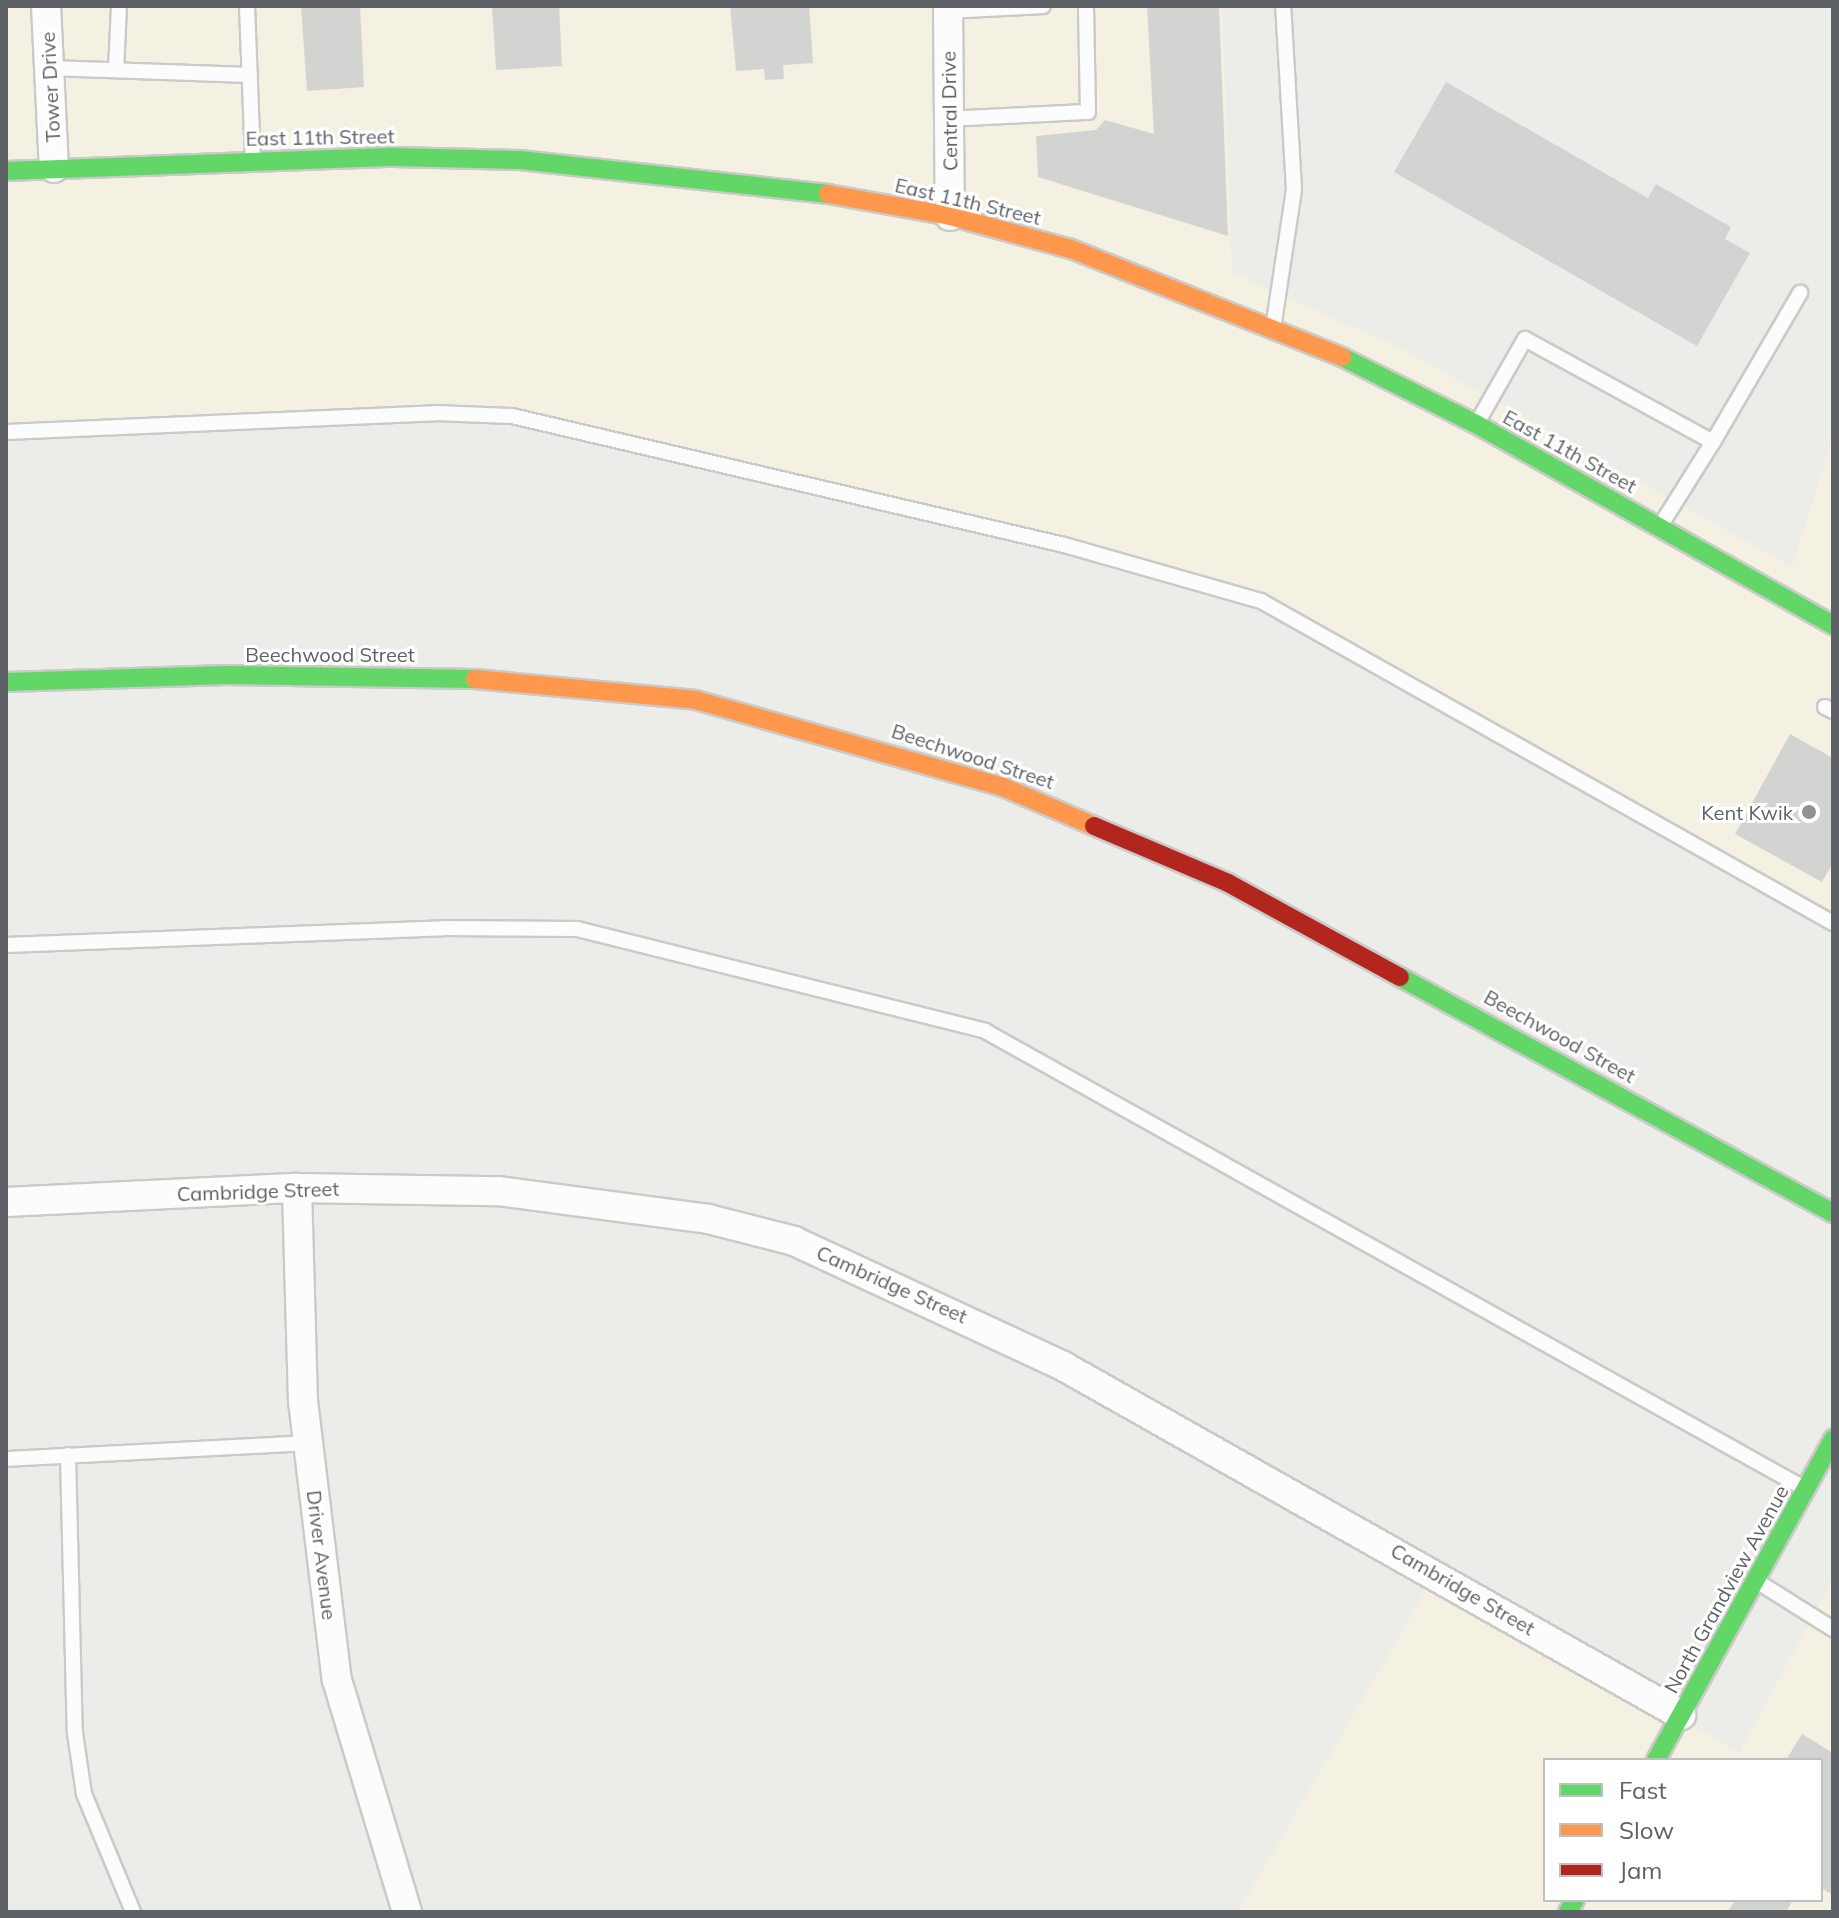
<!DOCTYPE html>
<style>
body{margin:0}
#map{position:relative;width:1839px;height:1918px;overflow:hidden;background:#ecece8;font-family:Mulish,sans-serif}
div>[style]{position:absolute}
.commercial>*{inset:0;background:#f4f1e2}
.building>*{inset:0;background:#d3d3d1}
.roads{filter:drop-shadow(2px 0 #cacac9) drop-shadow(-2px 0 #cacac9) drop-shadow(0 2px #cacac9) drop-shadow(0 -2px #cacac9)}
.lane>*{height:14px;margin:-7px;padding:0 7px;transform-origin:7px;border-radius:7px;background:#fcfcfc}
.street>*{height:28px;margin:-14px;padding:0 14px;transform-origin:14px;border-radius:14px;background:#fcfcfc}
.fast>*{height:18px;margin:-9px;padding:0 9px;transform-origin:9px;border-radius:9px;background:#63d668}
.slow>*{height:18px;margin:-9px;padding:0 9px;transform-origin:9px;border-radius:9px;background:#ff974d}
.jam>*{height:18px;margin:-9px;padding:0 9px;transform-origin:9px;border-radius:9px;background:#b3261e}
.dots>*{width:22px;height:22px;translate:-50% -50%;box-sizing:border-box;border:4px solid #fff;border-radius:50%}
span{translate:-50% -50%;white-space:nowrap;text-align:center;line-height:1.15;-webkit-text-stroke:6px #fff;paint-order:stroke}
.street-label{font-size:20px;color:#5e6165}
.poi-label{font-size:20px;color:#5e6165}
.right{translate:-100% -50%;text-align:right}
.frame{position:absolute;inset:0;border:8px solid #5e6165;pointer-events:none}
.legend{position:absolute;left:1543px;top:1758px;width:280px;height:144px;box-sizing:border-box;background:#fff;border:2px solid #bfc0c1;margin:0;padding:10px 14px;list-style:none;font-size:24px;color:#5e6165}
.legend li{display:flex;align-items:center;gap:16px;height:40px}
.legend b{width:40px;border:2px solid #bfc0c1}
</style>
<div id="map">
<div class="commercial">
<div style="clip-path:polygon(6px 6px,1222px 6px,1232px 272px,1404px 350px,1792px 567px,1833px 438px,1833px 917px,1274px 605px,483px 407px,6px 429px)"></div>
<div style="clip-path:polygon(evenodd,1436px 1573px,1739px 1753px,1833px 1579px,1833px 1912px,1238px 1912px,1436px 1573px,1545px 1760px,1821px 1760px,1821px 1900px,1545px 1900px,1545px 1760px)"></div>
</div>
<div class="building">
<div style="clip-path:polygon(301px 6px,360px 6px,364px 87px,307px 91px)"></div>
<div style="clip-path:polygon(492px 6px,559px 6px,562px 66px,496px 70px)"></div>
<div style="clip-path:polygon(730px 6px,809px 6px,813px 63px,783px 65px,784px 79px,765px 80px,764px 69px,736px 71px)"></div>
<div style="clip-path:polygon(1147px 6px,1219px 6px,1228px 236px,1038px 177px,1036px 136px,1096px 130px,1105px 120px,1154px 134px)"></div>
<div style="clip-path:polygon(1446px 82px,1648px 198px,1656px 184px,1731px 227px,1725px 239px,1750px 253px,1697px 346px,1394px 172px)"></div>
<div style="clip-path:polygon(1790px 734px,1833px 758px,1833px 863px,1822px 882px,1735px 834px)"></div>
<div style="clip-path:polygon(1802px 1734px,1833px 1753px,1833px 1895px,1821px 1888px,1821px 1760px,1786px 1760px)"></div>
<div style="clip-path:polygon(1735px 1900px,1793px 1900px,1786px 1912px,1728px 1912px)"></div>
</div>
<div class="roads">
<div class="lane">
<div style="left:247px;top:6px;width:154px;rotate:87.8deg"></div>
<div style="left:948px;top:11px;width:95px;rotate:-3deg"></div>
<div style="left:49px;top:68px;width:201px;rotate:2deg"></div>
<div style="left:116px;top:70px;width:64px;rotate:-87.3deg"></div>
<div style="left:948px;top:119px;width:140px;rotate:-2.9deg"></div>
<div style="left:1088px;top:112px;width:106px;rotate:-91.1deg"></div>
<div style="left:1274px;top:322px;width:134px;rotate:-81.4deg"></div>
<div style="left:1294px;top:189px;width:183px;rotate:-93.4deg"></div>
<div style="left:1477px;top:423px;width:97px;rotate:-60.3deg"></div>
<div style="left:1525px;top:339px;width:214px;rotate:28.7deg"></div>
<div style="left:1713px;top:442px;width:99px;rotate:122.2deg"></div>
<div style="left:6px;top:432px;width:430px;rotate:-2.5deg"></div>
<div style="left:436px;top:413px;width:76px;rotate:2.3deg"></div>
<div style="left:512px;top:416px;width:567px;rotate:13.15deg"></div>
<div style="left:1064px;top:545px;width:205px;rotate:15.9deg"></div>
<div style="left:1261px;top:601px;width:656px;rotate:29.38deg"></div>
<div style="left:1713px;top:442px;width:173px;rotate:-59.7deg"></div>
<div style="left:1825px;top:707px;width:9px;rotate:27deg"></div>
<div style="left:6px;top:945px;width:438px;rotate:-2.2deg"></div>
<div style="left:444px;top:928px;width:133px;rotate:0.4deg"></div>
<div style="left:577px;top:929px;width:421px;rotate:14deg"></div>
<div style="left:985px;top:1031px;width:936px;rotate:29.17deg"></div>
<div style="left:68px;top:1455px;width:278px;rotate:88.6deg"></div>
<div style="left:75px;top:1733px;width:62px;rotate:81.6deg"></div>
<div style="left:84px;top:1794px;width:128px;rotate:67.4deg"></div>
<div style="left:6px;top:1459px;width:302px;rotate:-3deg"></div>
<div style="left:1758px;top:1582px;width:89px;rotate:32.1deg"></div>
</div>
<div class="street">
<div style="left:46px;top:6px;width:162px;rotate:87.2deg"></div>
<div style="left:948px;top:6px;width:210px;rotate:89.5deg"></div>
<div style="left:297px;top:1188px;width:213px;rotate:88.4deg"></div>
<div style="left:303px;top:1401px;width:281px;rotate:83.1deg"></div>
<div style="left:337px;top:1680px;width:242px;rotate:73.2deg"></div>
<div style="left:6px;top:1202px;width:291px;rotate:-2.8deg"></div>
<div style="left:297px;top:1188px;width:202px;rotate:0.9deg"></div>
<div style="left:499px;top:1191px;width:211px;rotate:7.6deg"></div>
<div style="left:708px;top:1219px;width:89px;rotate:14.3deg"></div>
<div style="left:794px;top:1241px;width:297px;rotate:24.9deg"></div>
<div style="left:1063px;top:1366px;width:710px;rotate:29.45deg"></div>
</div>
<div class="fast">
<div style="left:6px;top:171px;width:388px;rotate:-2.1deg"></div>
<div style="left:394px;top:157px;width:126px;rotate:1.4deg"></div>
<div style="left:520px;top:160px;width:310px;rotate:6.3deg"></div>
<div style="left:1342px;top:357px;width:150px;rotate:26.6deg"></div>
<div style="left:1476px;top:424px;width:410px;rotate:29.4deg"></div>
<div style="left:6px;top:682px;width:221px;rotate:-1.8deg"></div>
<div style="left:227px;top:675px;width:248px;rotate:0.9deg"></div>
<div style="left:1400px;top:977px;width:493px;rotate:28.6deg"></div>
<div style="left:1656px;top:1760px;width:367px;rotate:-61.1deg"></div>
<div style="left:1568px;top:1912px;width:14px;rotate:-60deg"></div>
</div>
<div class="slow">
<div style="left:828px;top:194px;width:124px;rotate:10.2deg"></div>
<div style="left:950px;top:216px;width:125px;rotate:15.3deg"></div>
<div style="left:1071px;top:249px;width:292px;rotate:21.7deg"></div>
<div style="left:475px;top:679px;width:222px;rotate:5.4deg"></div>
<div style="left:696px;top:700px;width:319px;rotate:15.8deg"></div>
<div style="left:1003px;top:787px;width:99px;rotate:23.2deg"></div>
</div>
<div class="jam">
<div style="left:1094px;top:826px;width:146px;rotate:23deg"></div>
<div style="left:1228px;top:883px;width:196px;rotate:28.7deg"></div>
</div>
</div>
<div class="dots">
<div style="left:1809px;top:812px;background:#909293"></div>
</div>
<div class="street-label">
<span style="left:50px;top:87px;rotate:-93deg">Tower Drive</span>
<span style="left:949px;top:111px;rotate:-91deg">Central Drive</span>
<span style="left:320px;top:137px;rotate:-1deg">East 11th Street</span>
<span style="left:968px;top:201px;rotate:13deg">East 11th Street</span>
<span style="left:1570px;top:451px;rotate:29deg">East 11th Street</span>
<span style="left:330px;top:654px">Beechwood Street</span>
<span style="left:973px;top:756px;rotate:18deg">Beechwood Street</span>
<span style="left:1560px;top:1036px;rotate:29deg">Beechwood Street</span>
<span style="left:258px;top:1191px;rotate:-2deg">Cambridge Street</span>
<span style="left:892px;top:1284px;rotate:24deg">Cambridge Street</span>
<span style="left:322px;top:1555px;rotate:83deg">Driver Avenue</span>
<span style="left:1463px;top:1589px;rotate:30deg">Cambridge Street</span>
<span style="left:1726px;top:1589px;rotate:-61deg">North Grandview Avenue</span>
</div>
<div class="poi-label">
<span class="right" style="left:1793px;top:812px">Kent Kwik</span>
</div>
<div class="frame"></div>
<ul class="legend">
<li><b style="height:10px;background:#63d668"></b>Fast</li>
<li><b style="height:10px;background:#ff974d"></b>Slow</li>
<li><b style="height:10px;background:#b3261e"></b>Jam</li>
</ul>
</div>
